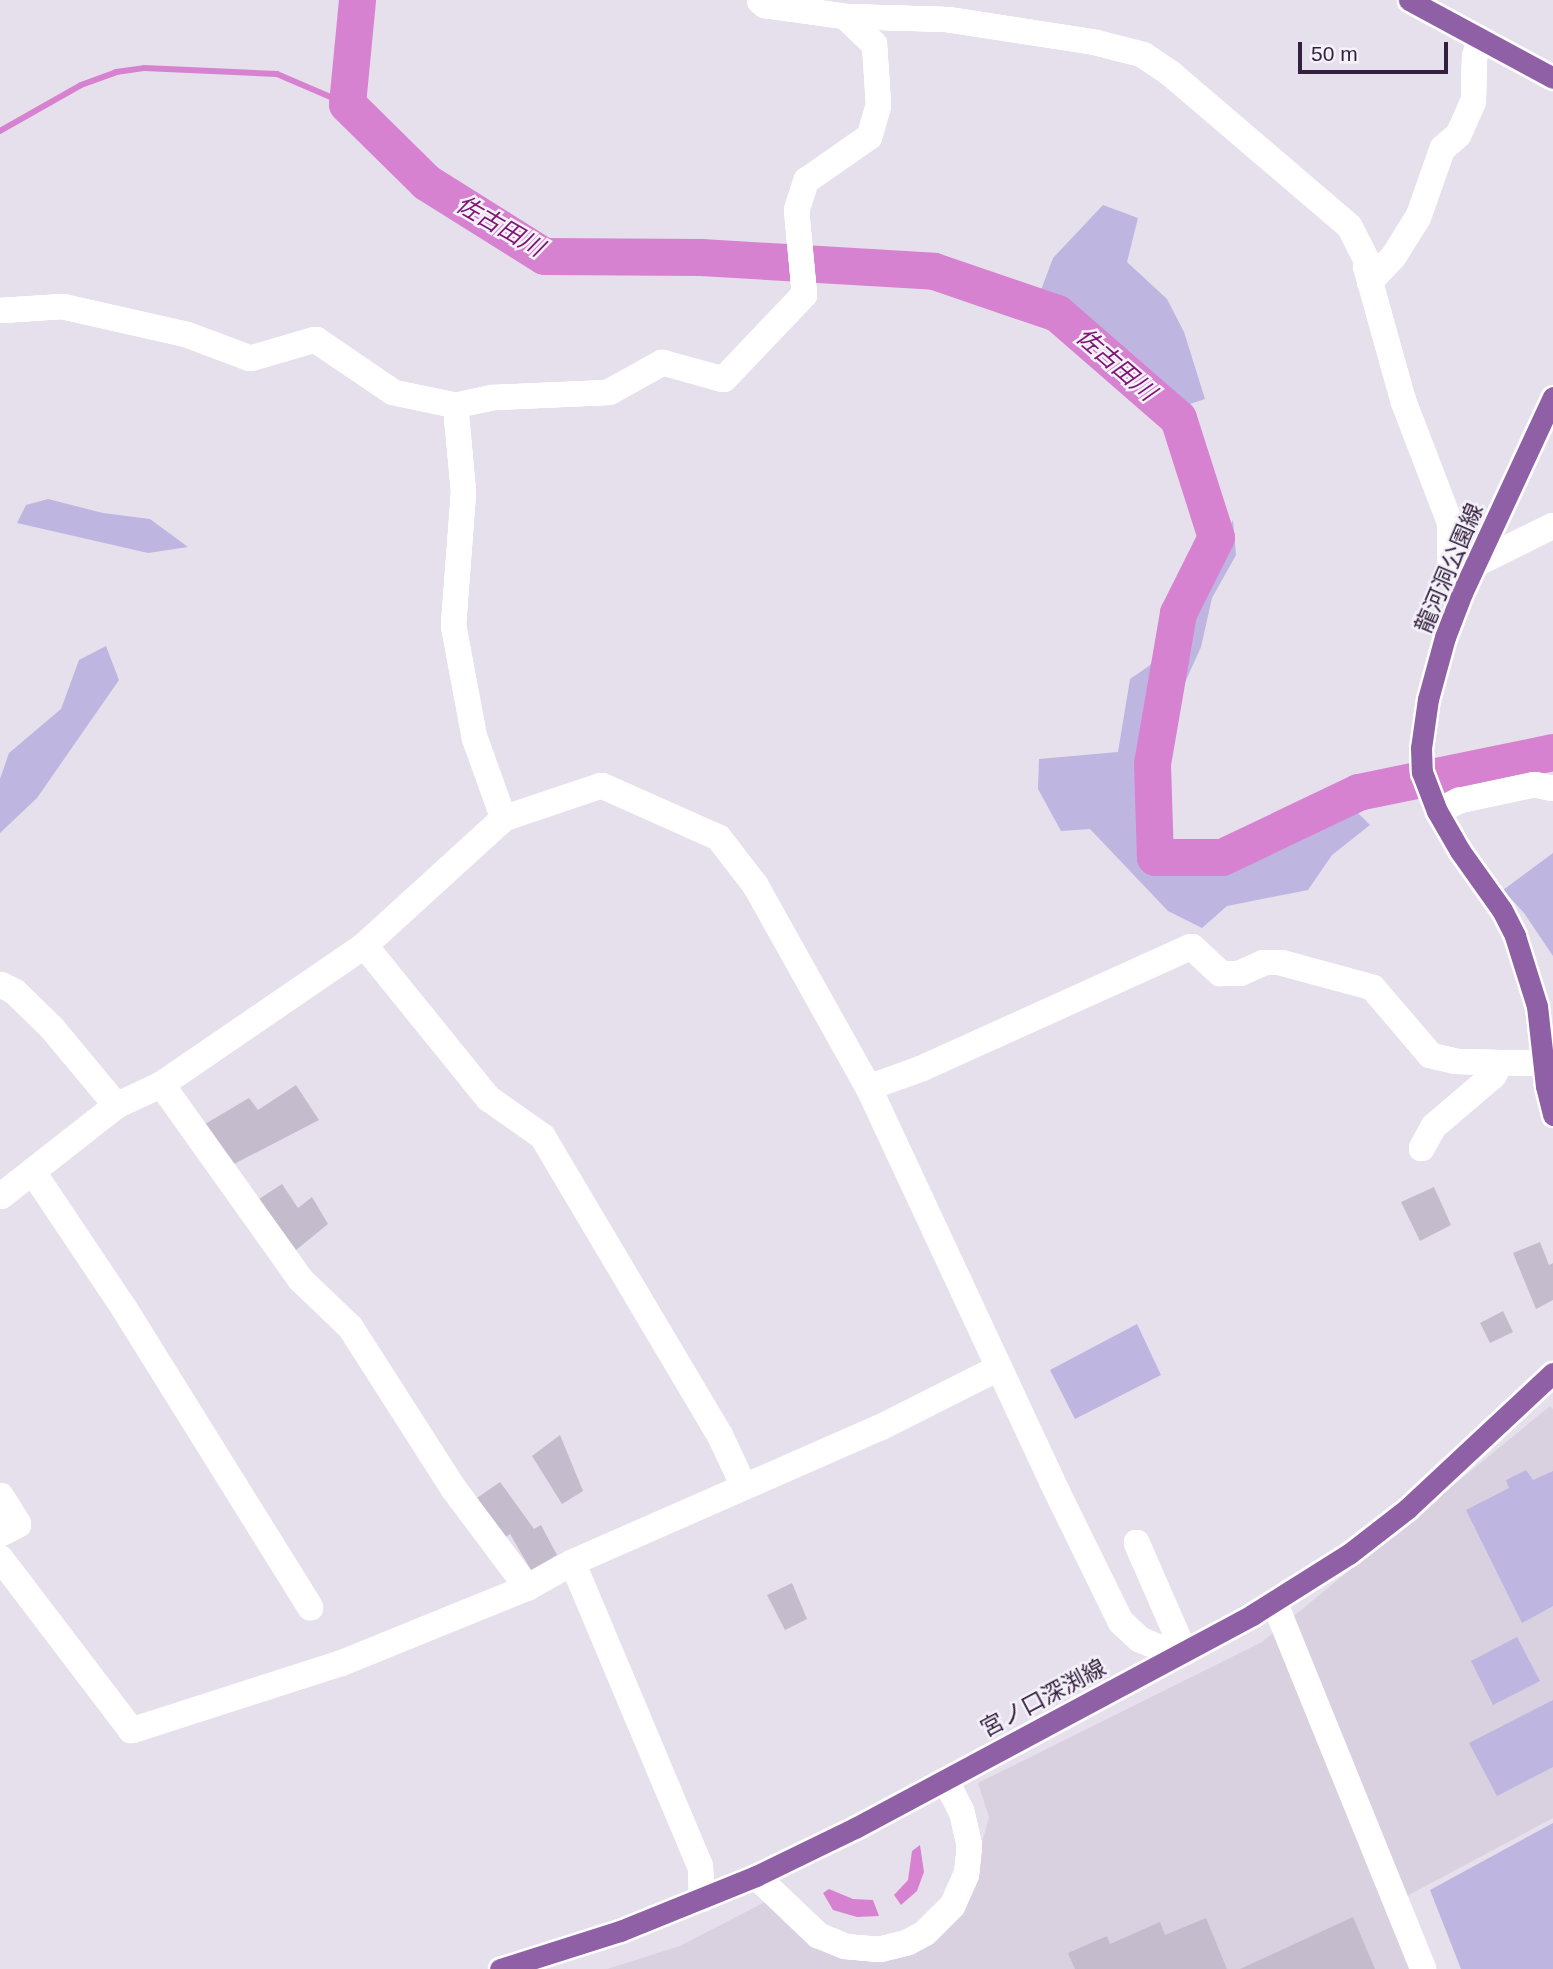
<!DOCTYPE html>
<meta charset="utf-8">
<style>
body{margin:0}
#map{position:relative;width:1553px;height:1969px;overflow:hidden;background:#e6e0ec;font-family:Arial,"Noto Sans JP",sans-serif}
div>[style]{position:absolute}
.built>*{inset:0;background:#d9d1e0}
.green>*{inset:0;background:#beb6e0}
.water>*{inset:0;background:#d782d0}
.stream>*{height:6px;margin:-3px;padding:0 3px;transform-origin:3px;border-radius:3px;background:#d782d0}
.river>*{height:37px;margin:-18.5px;padding:0 18.5px;transform-origin:18.5px;border-radius:18.5px;background:#d782d0}
.building>*{inset:0;background:#c4bccd}
.roads{filter:drop-shadow(2px 0 #fff) drop-shadow(-2px 0 #fff) drop-shadow(0 2px #fff) drop-shadow(0 -2px #fff)}
.minor>*{height:21px;margin:-10.5px;padding:0 10.5px;transform-origin:10.5px;border-radius:10.5px;background:#fff}
.major>*{height:21px;margin:-10.5px;padding:0 10.5px;transform-origin:10.5px;border-radius:10.5px;background:#8f60a6}
span{translate:-50% -50%;white-space:nowrap;text-align:center;line-height:1.15;-webkit-text-stroke:5px #f4f1f9;paint-order:stroke}
.street-label{font-size:23px;color:#331f3e}
.water-label{font-size:24px;color:#7f1475;font-style:italic}
.scale{position:absolute;left:1298px;top:42px;width:150px;height:32px;box-sizing:border-box;border:4px solid #331f3e;border-top:0;padding-left:9px;font-size:21px;line-height:24px;white-space:nowrap;color:#331f3e;-webkit-text-stroke:5px #f4f1f9;paint-order:stroke}
</style>
<div id="map">
<div class="built">
<div style="clip-path:polygon(1550px 1406px,1553px 1409px,1553px 1818px,1407px 1896px,1436px 1969px,607px 1969px,680px 1946px,769px 1900px,830px 1950px,891px 1959px,964px 1910px,989px 1817px,978px 1783px,1262px 1642px)"></div>
</div>
<div class="green">
<div style="clip-path:polygon(1103px 205px,1138px 218px,1127px 262px,1167px 299px,1184px 332px,1205px 399px,1184px 406px,1146px 388px,1105px 341px,1041px 290px,1053px 258px)"></div>
<div style="clip-path:polygon(48px 499px,103px 513px,150px 519px,188px 547px,148px 553px,17px 523px,26px 505px)"></div>
<div style="clip-path:polygon(1233px 520px,1236px 555px,1212px 598px,1201px 647px,1164px 729px,1155px 783px,1154px 827px,1169px 858px,1205px 859px,1258px 848px,1309px 826px,1332px 807px,1355px 810px,1370px 825px,1332px 855px,1308px 890px,1227px 906px,1202px 928px,1168px 911px,1090px 829px,1061px 831px,1038px 789px,1039px 759px,1118px 752px,1130px 679px,1149px 666px,1172px 641px)"></div>
<div style="clip-path:polygon(106px 646px,119px 680px,37px 798px,0 833px,0 779px,9px 753px,61px 709px,79px 660px)"></div>
<div style="clip-path:polygon(1553px 853px,1553px 956px,1524px 913px,1503px 890px)"></div>
<div style="clip-path:polygon(1137px 1324px,1161px 1375px,1075px 1419px,1050px 1370px)"></div>
<div style="clip-path:polygon(1526px 1470px,1533px 1480px,1553px 1471px,1553px 1606px,1522px 1623px,1466px 1510px,1509px 1488px,1506px 1480px)"></div>
<div style="clip-path:polygon(1517px 1637px,1540px 1681px,1493px 1705px,1471px 1661px)"></div>
<div style="clip-path:polygon(1553px 1700px,1553px 1767px,1497px 1796px,1469px 1743px)"></div>
<div style="clip-path:polygon(1553px 1823px,1553px 1969px,1461px 1969px,1430px 1890px)"></div>
</div>
<div class="water">
<div style="clip-path:polygon(920px 1845px,924px 1872px,917px 1891px,901px 1905px,894px 1895px,908px 1880px,912px 1851px)"></div>
<div style="clip-path:polygon(829px 1889px,853px 1899px,873px 1900px,879px 1916px,857px 1917px,833px 1910px,823px 1893px)"></div>
</div>
<div class="stream">
<div style="left:0;top:131px;width:93px;rotate:-29.6deg"></div>
<div style="left:81px;top:85px;width:37px;rotate:-20deg"></div>
<div style="left:116px;top:72px;width:28px;rotate:-8deg"></div>
<div style="left:144px;top:68px;width:133px;rotate:2.6deg"></div>
<div style="left:277px;top:74px;width:76px;rotate:23.2deg"></div>
</div>
<div class="river">
<div style="left:357px;top:0;width:104px;rotate:95.5deg"></div>
<div style="left:347px;top:104px;width:111px;rotate:44.6deg"></div>
<div style="left:426px;top:182px;width:139px;rotate:32.1deg"></div>
<div style="left:544px;top:256px;width:157px;rotate:0.4deg"></div>
<div style="left:701px;top:257px;width:233px;rotate:3.4deg"></div>
<div style="left:934px;top:271px;width:130px;rotate:18.9deg"></div>
<div style="left:1057px;top:313px;width:160px;rotate:41deg"></div>
<div style="left:1178px;top:418px;width:125px;rotate:72.3deg"></div>
<div style="left:1216px;top:537px;width:85px;rotate:116.6deg"></div>
<div style="left:1178px;top:613px;width:153px;rotate:99.8deg"></div>
<div style="left:1152px;top:764px;width:93px;rotate:88.2deg"></div>
<div style="left:1155px;top:857px;width:67px"></div>
<div style="left:1222px;top:857px;width:151px;rotate:-25.5deg"></div>
<div style="left:1358px;top:792px;width:199px;rotate:-11.6deg"></div>
</div>
<div class="building">
<div style="clip-path:polygon(296px 1085px,319px 1120px,234px 1164px,205px 1124px,249px 1098px,258px 1110px)"></div>
<div style="clip-path:polygon(282px 1184px,298px 1208px,312px 1197px,328px 1224px,296px 1250px,259px 1199px)"></div>
<div style="clip-path:polygon(1434px 1187px,1451px 1225px,1420px 1241px,1401px 1202px)"></div>
<div style="clip-path:polygon(1540px 1242px,1549px 1265px,1553px 1263px,1553px 1300px,1536px 1309px,1513px 1253px)"></div>
<div style="clip-path:polygon(1503px 1311px,1513px 1332px,1490px 1343px,1480px 1323px)"></div>
<div style="clip-path:polygon(560px 1435px,583px 1491px,562px 1504px,532px 1456px)"></div>
<div style="clip-path:polygon(500px 1482px,534px 1529px,541px 1525px,557px 1555px,531px 1570px,510px 1534px,506px 1537px,477px 1498px)"></div>
<div style="clip-path:polygon(792px 1583px,807px 1619px,785px 1630px,767px 1595px)"></div>
<div style="clip-path:polygon(1353px 1917px,1375px 1969px,1240px 1969px)"></div>
<div style="clip-path:polygon(1206px 1918px,1227px 1969px,1075px 1969px,1068px 1953px,1107px 1936px,1110px 1944px,1160px 1922px,1165px 1935px)"></div>
</div>
<div class="roads">
<div class="minor">
<div style="left:759px;top:0;width:8px;rotate:40deg"></div>
<div style="left:765px;top:5px;width:81px;rotate:7.8deg"></div>
<div style="left:845px;top:16px;width:102px;rotate:1.7deg"></div>
<div style="left:947px;top:19px;width:150px;rotate:8.8deg"></div>
<div style="left:1095px;top:42px;width:49px;rotate:14.3deg"></div>
<div style="left:1142px;top:54px;width:34px;rotate:34deg"></div>
<div style="left:1170px;top:73px;width:235px;rotate:40.5deg"></div>
<div style="left:1349px;top:226px;width:38px;rotate:63deg"></div>
<div style="left:1366px;top:260px;width:5px;rotate:101deg"></div>
<div style="left:1365px;top:265px;width:141px;rotate:74.4deg"></div>
<div style="left:1403px;top:401px;width:129px;rotate:69deg"></div>
<div style="left:1449px;top:521px;width:51px;rotate:88.9deg"></div>
<div style="left:1450px;top:572px;width:24px;rotate:60deg"></div>
<div style="left:1369px;top:281px;width:35px;rotate:-46deg"></div>
<div style="left:1393px;top:256px;width:47px;rotate:-58deg"></div>
<div style="left:1418px;top:216px;width:72px;rotate:-70.6deg"></div>
<div style="left:1442px;top:148px;width:21px;rotate:-41deg"></div>
<div style="left:1458px;top:134px;width:37px;rotate:-66deg"></div>
<div style="left:1473px;top:100px;width:43px;rotate:-88.7deg"></div>
<div style="left:1474px;top:57px;width:19px;rotate:-74deg"></div>
<div style="left:0;top:310px;width:62px;rotate:-3.7deg"></div>
<div style="left:62px;top:306px;width:127px;rotate:12.7deg"></div>
<div style="left:186px;top:334px;width:68px;rotate:20.6deg"></div>
<div style="left:250px;top:358px;width:68px;rotate:-16.3deg"></div>
<div style="left:315px;top:339px;width:94px;rotate:34.2deg"></div>
<div style="left:393px;top:392px;width:63px;rotate:11.8deg"></div>
<div style="left:455px;top:405px;width:39px;rotate:-12deg"></div>
<div style="left:493px;top:397px;width:115px;rotate:-2.5deg"></div>
<div style="left:608px;top:392px;width:62px;rotate:-29.1deg"></div>
<div style="left:662px;top:362px;width:63px;rotate:15.6deg"></div>
<div style="left:723px;top:379px;width:117px;rotate:-46.4deg"></div>
<div style="left:804px;top:294px;width:84px;rotate:-95.4deg"></div>
<div style="left:796px;top:210px;width:32px;rotate:-72deg"></div>
<div style="left:806px;top:180px;width:77px;rotate:-34.9deg"></div>
<div style="left:869px;top:136px;width:33px;rotate:-74deg"></div>
<div style="left:878px;top:104px;width:60px;rotate:-93.8deg"></div>
<div style="left:874px;top:44px;width:40px;rotate:-136deg"></div>
<div style="left:455px;top:405px;width:87px;rotate:84.7deg"></div>
<div style="left:463px;top:492px;width:133px;rotate:94.3deg"></div>
<div style="left:453px;top:625px;width:114px;rotate:79.4deg"></div>
<div style="left:474px;top:737px;width:86px;rotate:70.3deg"></div>
<div style="left:1480px;top:561px;width:81px;rotate:-26.3deg"></div>
<div style="left:1437px;top:811px;width:25px;rotate:-27deg"></div>
<div style="left:1459px;top:800px;width:77px;rotate:-12deg"></div>
<div style="left:1534px;top:784px;width:19px;rotate:12deg"></div>
<div style="left:364px;top:945px;width:197px;rotate:51deg"></div>
<div style="left:488px;top:1098px;width:66px;rotate:35.1deg"></div>
<div style="left:542px;top:1136px;width:349px;rotate:59.3deg"></div>
<div style="left:720px;top:1436px;width:54px;rotate:64.9deg"></div>
<div style="left:0;top:984px;width:16px;rotate:27deg"></div>
<div style="left:14px;top:991px;width:52px;rotate:44.2deg"></div>
<div style="left:51px;top:1027px;width:102px;rotate:50.2deg"></div>
<div style="left:161px;top:1084px;width:239px;rotate:54.5deg"></div>
<div style="left:300px;top:1279px;width:69px;rotate:43.8deg"></div>
<div style="left:350px;top:1327px;width:191px;rotate:57.4deg"></div>
<div style="left:453px;top:1488px;width:124px;rotate:53.2deg"></div>
<div style="left:868px;top:1087px;width:56px;rotate:-19.7deg"></div>
<div style="left:921px;top:1068px;width:296px;rotate:-24.3deg"></div>
<div style="left:1191px;top:946px;width:40px;rotate:43deg"></div>
<div style="left:1220px;top:973px;width:19px"></div>
<div style="left:1239px;top:973px;width:27px;rotate:-24deg"></div>
<div style="left:1264px;top:962px;width:16px"></div>
<div style="left:1280px;top:962px;width:95px;rotate:15.2deg"></div>
<div style="left:1372px;top:987px;width:89px;rotate:49.5deg"></div>
<div style="left:1430px;top:1055px;width:26px;rotate:13deg"></div>
<div style="left:1455px;top:1061px;width:88px;rotate:1.3deg"></div>
<div style="left:1421px;top:1148px;width:25px;rotate:-61deg"></div>
<div style="left:1433px;top:1126px;width:79px;rotate:-40.4deg"></div>
<div style="left:1493px;top:1075px;width:13px;rotate:-61deg"></div>
<div style="left:32px;top:1171px;width:167px;rotate:56.2deg"></div>
<div style="left:125px;top:1310px;width:350px;rotate:58.1deg"></div>
<div style="left:0;top:1196px;width:147px;rotate:-38.1deg"></div>
<div style="left:116px;top:1105px;width:50px;rotate:-25deg"></div>
<div style="left:161px;top:1084px;width:246px;rotate:-34.4deg"></div>
<div style="left:364px;top:945px;width:188px;rotate:-42.4deg"></div>
<div style="left:503px;top:818px;width:103px;rotate:-18.6deg"></div>
<div style="left:601px;top:785px;width:128px;rotate:24deg"></div>
<div style="left:718px;top:837px;width:61px;rotate:52.4deg"></div>
<div style="left:755px;top:885px;width:231px;rotate:60.8deg"></div>
<div style="left:868px;top:1087px;width:434px;rotate:65deg"></div>
<div style="left:1051px;top:1480px;width:157px;rotate:63.9deg"></div>
<div style="left:1120px;top:1621px;width:26px;rotate:43deg"></div>
<div style="left:1139px;top:1639px;width:31px;rotate:22deg"></div>
<div style="left:1168px;top:1651px;width:16px;rotate:4deg"></div>
<div style="left:1184px;top:1652px;width:120px;rotate:-113.6deg"></div>
<div style="left:0;top:1495px;width:34px;rotate:58deg"></div>
<div style="left:18px;top:1524px;width:20px;rotate:153deg"></div>
<div style="left:0;top:1558px;width:216px;rotate:52.7deg"></div>
<div style="left:131px;top:1730px;width:219px;rotate:-17.8deg"></div>
<div style="left:340px;top:1663px;width:202px;rotate:-22.1deg"></div>
<div style="left:527px;top:1587px;width:51px;rotate:-29.1deg"></div>
<div style="left:572px;top:1562px;width:336px;rotate:-23.7deg"></div>
<div style="left:880px;top:1427px;width:133px;rotate:-26.8deg"></div>
<div style="left:572px;top:1562px;width:330px;rotate:67.2deg"></div>
<div style="left:700px;top:1866px;width:33px;rotate:88deg"></div>
<div style="left:1274px;top:1602px;width:396px;rotate:67.9deg"></div>
<div style="left:756px;top:1876px;width:86px;rotate:43.6deg"></div>
<div style="left:818px;top:1935px;width:29px;rotate:22deg"></div>
<div style="left:845px;top:1946px;width:34px;rotate:5deg"></div>
<div style="left:879px;top:1949px;width:29px;rotate:-14deg"></div>
<div style="left:907px;top:1942px;width:19px;rotate:-28deg"></div>
<div style="left:924px;top:1933px;width:40px;rotate:-45deg"></div>
<div style="left:952px;top:1905px;width:34px;rotate:-66deg"></div>
<div style="left:966px;top:1874px;width:29px;rotate:-84deg"></div>
<div style="left:969px;top:1845px;width:35px;rotate:-103deg"></div>
<div style="left:961px;top:1811px;width:35px;rotate:-117deg"></div>
</div>
<div class="major">
<div style="left:1409px;top:0;width:164px;rotate:28.4deg"></div>
<div style="left:1553px;top:397px;width:216px;rotate:114.9deg"></div>
<div style="left:1462px;top:593px;width:47px;rotate:111.1deg"></div>
<div style="left:1445px;top:637px;width:64px;rotate:105.3deg"></div>
<div style="left:1428px;top:699px;width:49px;rotate:98.1deg"></div>
<div style="left:1421px;top:748px;width:24px;rotate:88deg"></div>
<div style="left:1422px;top:772px;width:42px;rotate:69deg"></div>
<div style="left:1437px;top:811px;width:46px;rotate:60.1deg"></div>
<div style="left:1460px;top:851px;width:72px;rotate:54.6deg"></div>
<div style="left:1502px;top:910px;width:29px;rotate:63deg"></div>
<div style="left:1515px;top:936px;width:73px;rotate:72.6deg"></div>
<div style="left:1537px;top:1006px;width:81px;rotate:83.6deg"></div>
<div style="left:1546px;top:1086px;width:30px;rotate:76deg"></div>
<div style="left:500px;top:1969px;width:126px;rotate:-17.6deg"></div>
<div style="left:620px;top:1931px;width:147px;rotate:-22deg"></div>
<div style="left:756px;top:1876px;width:110px;rotate:-25.9deg"></div>
<div style="left:855px;top:1828px;width:451px;rotate:-28.2deg"></div>
<div style="left:1252px;top:1615px;width:115px;rotate:-32.2deg"></div>
<div style="left:1349px;top:1554px;width:75px;rotate:-37.9deg"></div>
<div style="left:1408px;top:1508px;width:198px;rotate:-43deg"></div>
</div>
</div>
<div class="street-label">
<span style="left:1449px;top:568px;rotate:-67deg">龍河洞公園線</span>
<span style="left:1043px;top:1698px;rotate:-28deg">宮ノ口深渕線</span>
</div>
<div class="water-label">
<span style="left:500px;top:226px;rotate:30deg">佐古田川</span>
<span style="left:1116px;top:364px;rotate:41deg">佐古田川</span>
</div>
<div class="scale">50 m</div>
</div>
